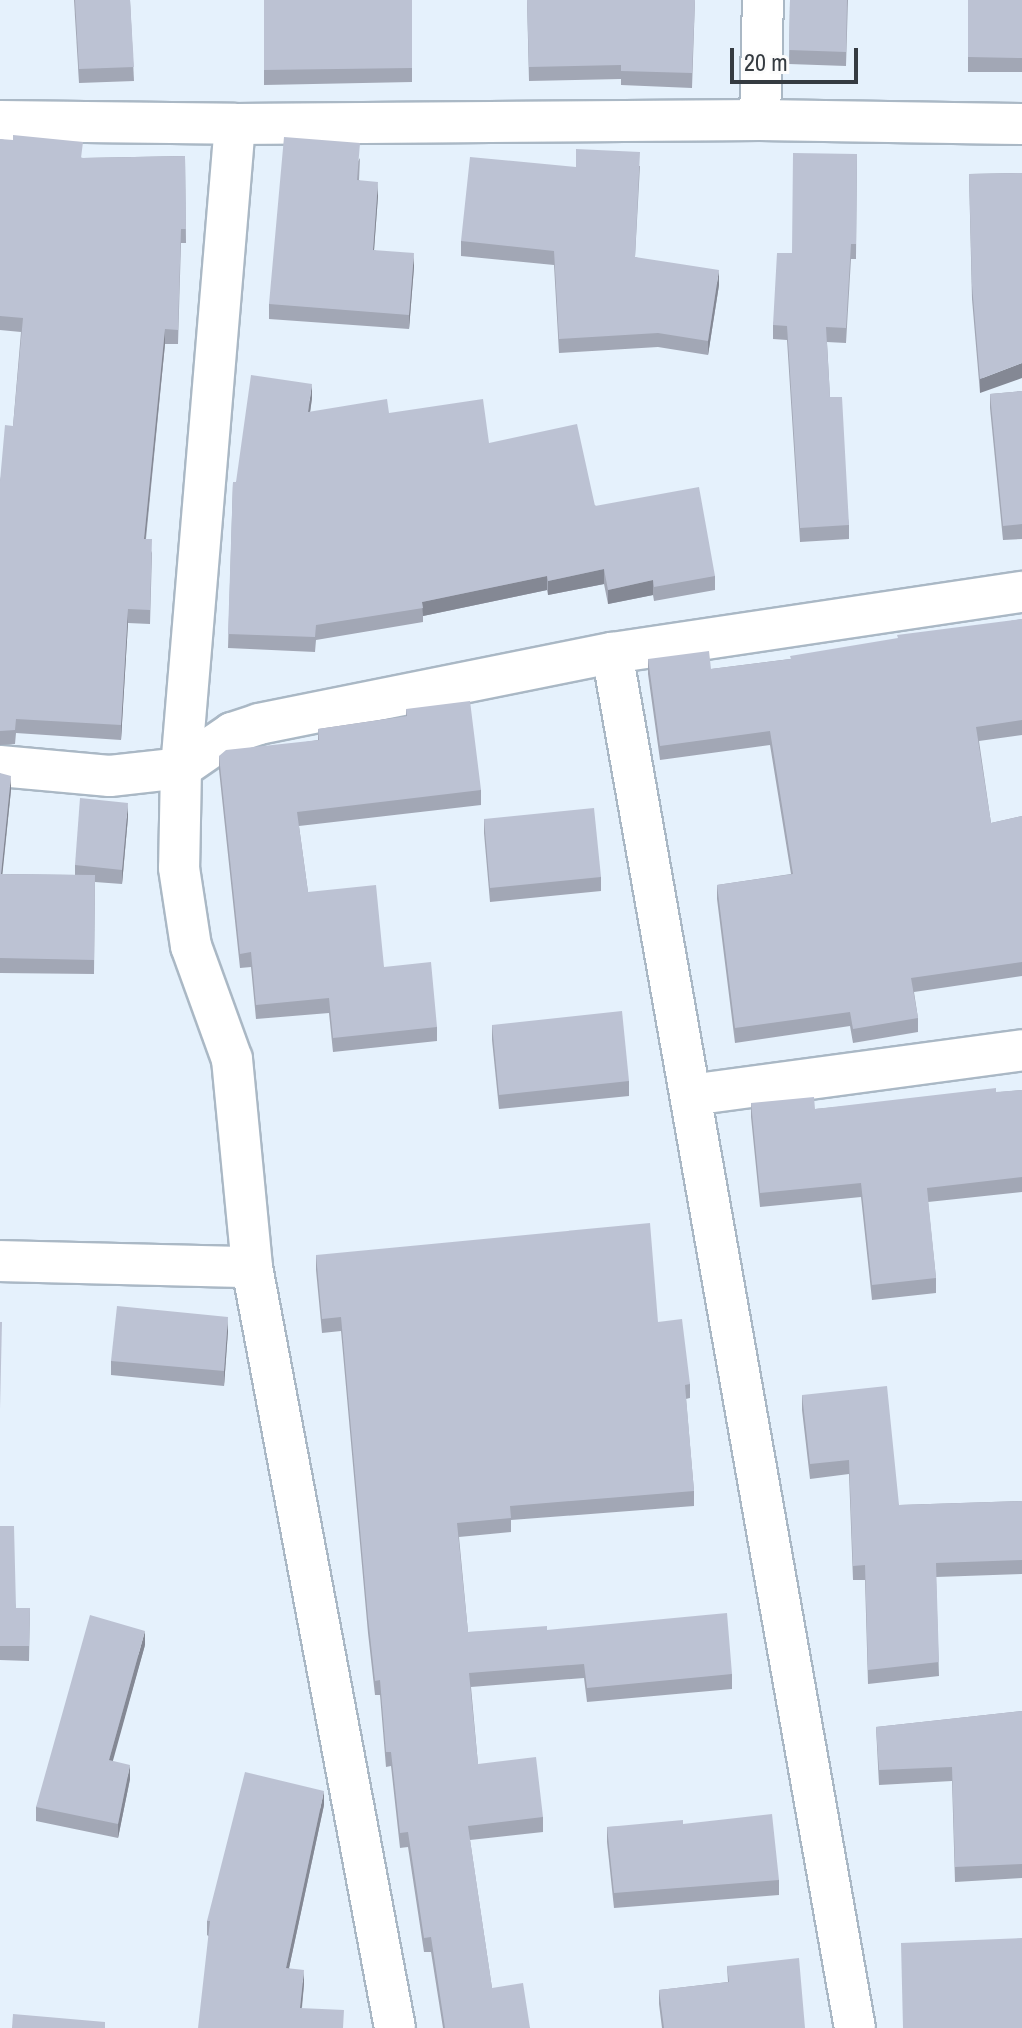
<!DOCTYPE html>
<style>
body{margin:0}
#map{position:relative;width:1022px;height:2028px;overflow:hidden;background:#e5f1fc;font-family:"Archivo Narrow",sans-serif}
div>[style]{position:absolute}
.roads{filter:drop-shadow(2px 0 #aab8c5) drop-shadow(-2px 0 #aab8c5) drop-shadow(0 2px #aab8c5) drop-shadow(0 -2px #aab8c5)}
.minor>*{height:40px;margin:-20px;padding:0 20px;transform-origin:20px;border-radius:20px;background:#fff}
.wall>*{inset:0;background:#a2a7b5}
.shaded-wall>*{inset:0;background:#848894}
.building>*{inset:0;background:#bcc2d3}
span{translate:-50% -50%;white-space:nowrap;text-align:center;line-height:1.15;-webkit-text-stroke:8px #fcfcfc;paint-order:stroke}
.scale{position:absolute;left:730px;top:48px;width:128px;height:36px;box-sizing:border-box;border:4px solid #353b41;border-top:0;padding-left:10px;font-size:24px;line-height:28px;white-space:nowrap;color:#353b41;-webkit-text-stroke:6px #fcfcfc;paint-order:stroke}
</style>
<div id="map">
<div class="roads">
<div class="minor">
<div style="left:760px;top:120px;width:120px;rotate:-88.6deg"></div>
<div style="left:0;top:121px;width:235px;rotate:0.7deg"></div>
<div style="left:235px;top:124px;width:525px;rotate:-0.44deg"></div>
<div style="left:760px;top:120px;width:262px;rotate:0.9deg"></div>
<div style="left:235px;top:124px;width:646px;rotate:94.79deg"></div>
<div style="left:181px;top:768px;width:100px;rotate:91.1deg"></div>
<div style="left:179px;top:868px;width:79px;rotate:81.3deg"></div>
<div style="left:191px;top:946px;width:120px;rotate:70.1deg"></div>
<div style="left:232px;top:1059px;width:209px;rotate:84.5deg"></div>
<div style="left:252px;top:1267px;width:774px;rotate:79.36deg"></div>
<div style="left:612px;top:653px;width:1396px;rotate:79.98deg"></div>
<div style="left:0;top:766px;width:110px;rotate:5.2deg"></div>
<div style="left:110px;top:776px;width:71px;rotate:-6.4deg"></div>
<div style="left:181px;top:768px;width:62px;rotate:-34.5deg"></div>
<div style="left:232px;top:733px;width:28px;rotate:-18deg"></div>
<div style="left:259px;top:724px;width:360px;rotate:-11.4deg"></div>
<div style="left:612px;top:653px;width:415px;rotate:-8.5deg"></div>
<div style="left:691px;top:1095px;width:334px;rotate:-7.7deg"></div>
<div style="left:0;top:1261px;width:252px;rotate:1.4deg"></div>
</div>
</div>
<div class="wall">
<div style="clip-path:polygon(74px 0,130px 0,134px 81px,79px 83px)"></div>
<div style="clip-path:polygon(264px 0,412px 0,412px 82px,264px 85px)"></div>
<div style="clip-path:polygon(527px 0,695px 0,692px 88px,621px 85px,621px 79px,529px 81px)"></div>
<div style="clip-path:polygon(790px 0,848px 0,846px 66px,789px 64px)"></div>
<div style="clip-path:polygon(968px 0,1022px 0,1022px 72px,968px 72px)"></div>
<div style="clip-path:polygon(0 139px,83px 158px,185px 156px,186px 243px,181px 243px,178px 344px,165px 344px,146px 539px,152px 553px,150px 624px,128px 623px,121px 740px,16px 733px,15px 744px,0 745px,0 481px,13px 426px,21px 332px,0 330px)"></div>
<div style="clip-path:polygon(857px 154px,856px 259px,851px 259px,846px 343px,827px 342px,830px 397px,849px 525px,849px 539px,800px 542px,787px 340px,773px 339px,773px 325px,792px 253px)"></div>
<div style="clip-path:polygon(360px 158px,359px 180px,378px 196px,374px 250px,414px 267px,409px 329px,269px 319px,269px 304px)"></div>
<div style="clip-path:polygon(640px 166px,635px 257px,719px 285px,708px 355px,658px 347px,559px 353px,554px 265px,461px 256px,461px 241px,576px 167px)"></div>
<div style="clip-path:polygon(1022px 173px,980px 393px,972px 299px,969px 174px)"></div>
<div style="clip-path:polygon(1022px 391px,1022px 539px,1003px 540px,990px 408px,990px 394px)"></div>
<div style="clip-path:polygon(312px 398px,310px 412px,389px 413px,489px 443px,715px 576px,715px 590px,654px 601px,653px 595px,608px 604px,604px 584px,548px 595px,547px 590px,423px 616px,423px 622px,316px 640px,315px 652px,228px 648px,233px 482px,236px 482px)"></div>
<div style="clip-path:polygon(1022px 619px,1022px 735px,979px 741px,991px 823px,1022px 816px,1022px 978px,1022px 976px,914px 992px,918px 1018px,918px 1032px,853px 1043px,850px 1026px,735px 1043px,717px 899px,717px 885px,791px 874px,770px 745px,660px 760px,648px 674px,648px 659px,711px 669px,790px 659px)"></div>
<div style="clip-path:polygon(406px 709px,481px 790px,481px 805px,299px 826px,308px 892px,384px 967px,437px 1027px,437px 1041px,333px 1052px,329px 1013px,256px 1019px,251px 967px,240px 968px,219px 770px,219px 756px,318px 740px,318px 729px,406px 716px)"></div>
<div style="clip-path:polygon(0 773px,11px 790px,2px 874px,75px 875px,75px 865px,128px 817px,122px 884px,95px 882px,94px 974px,0 973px)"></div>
<div style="clip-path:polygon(484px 819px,601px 877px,601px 891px,490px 902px,484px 833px)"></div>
<div style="clip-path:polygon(492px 1025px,629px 1081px,629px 1096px,499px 1109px,492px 1040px)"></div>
<div style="clip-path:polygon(1022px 1090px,1022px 1192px,928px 1202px,936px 1278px,936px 1293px,872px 1300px,861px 1197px,760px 1207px,751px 1117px,751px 1103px,815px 1109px)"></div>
<div style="clip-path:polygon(316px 1255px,658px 1322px,690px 1384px,690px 1398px,686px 1399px,694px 1491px,694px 1506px,511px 1520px,511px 1532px,459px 1537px,468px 1632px,547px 1630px,732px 1674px,732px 1689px,587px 1702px,584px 1678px,471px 1687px,478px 1764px,543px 1817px,543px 1832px,470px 1840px,492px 1988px,530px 2028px,443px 2028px,431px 1952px,424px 1952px,408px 1847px,400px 1848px,391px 1766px,386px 1767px,380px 1695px,375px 1695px,368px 1633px,341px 1331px,322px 1333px,316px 1270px)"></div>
<div style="clip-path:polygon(228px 1331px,224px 1386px,111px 1375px,111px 1361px)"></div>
<div style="clip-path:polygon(802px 1395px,899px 1505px,1022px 1501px,1022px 1574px,936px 1577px,939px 1676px,868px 1684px,865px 1580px,853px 1580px,849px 1474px,810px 1479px,802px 1410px)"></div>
<div style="clip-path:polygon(0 1526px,16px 1608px,30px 1608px,29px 1661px,0 1660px)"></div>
<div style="clip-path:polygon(145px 1645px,112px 1761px,130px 1779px,118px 1838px,36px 1821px,36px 1807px)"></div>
<div style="clip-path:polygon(1022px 1711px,1022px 1878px,955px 1882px,952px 1781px,879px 1785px,876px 1727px)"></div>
<div style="clip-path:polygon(324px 1805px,289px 1968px,304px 1984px,302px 2008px,207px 1935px,207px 1921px)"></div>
<div style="clip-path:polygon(683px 1824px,779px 1880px,779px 1895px,614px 1908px,607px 1842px,607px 1827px)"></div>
<div style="clip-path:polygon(727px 1966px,805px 2028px,662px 2028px,659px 2004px,659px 1990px,728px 1982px)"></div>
</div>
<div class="shaded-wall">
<div style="clip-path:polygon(378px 182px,378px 196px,373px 264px,373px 250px)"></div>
<div style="clip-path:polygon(414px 253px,414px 267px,409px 329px,409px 315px)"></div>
<div style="clip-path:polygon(719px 270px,719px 285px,708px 355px,708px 341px)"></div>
<div style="clip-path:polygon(165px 329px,165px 344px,144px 553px,144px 539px)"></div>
<div style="clip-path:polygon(1022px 363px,1022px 378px,980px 393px,980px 379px)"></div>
<div style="clip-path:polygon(312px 384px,312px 398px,308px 427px,308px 412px)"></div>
<div style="clip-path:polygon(604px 569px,604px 584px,548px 595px,548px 581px)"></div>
<div style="clip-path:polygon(547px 576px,547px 590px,423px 616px,422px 602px)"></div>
<div style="clip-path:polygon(653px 580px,653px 595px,608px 604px,608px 590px)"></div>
<div style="clip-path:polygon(128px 609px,128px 623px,121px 740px,121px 725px)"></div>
<div style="clip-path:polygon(11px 776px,11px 790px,1px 888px,1px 874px)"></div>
<div style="clip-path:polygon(128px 803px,128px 817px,122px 884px,122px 870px)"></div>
<div style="clip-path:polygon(228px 1317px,228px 1331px,224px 1386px,224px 1371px)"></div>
<div style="clip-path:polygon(145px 1631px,145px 1645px,109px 1775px,109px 1760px)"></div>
<div style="clip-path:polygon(130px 1765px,130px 1779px,118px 1838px,118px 1824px)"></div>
<div style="clip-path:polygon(324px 1791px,324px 1805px,286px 1982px,286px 1968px)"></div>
<div style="clip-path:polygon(304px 1970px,304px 1984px,300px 2023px,300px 2008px)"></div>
</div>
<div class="building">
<div style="clip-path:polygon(75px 0,130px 0,134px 67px,79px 69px)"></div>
<div style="clip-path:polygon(264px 0,412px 0,412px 68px,264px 70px)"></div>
<div style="clip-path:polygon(527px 0,695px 0,692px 73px,621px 71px,621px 65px,529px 67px)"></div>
<div style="clip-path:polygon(790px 0,847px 0,846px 52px,789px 50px)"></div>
<div style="clip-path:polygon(968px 0,1022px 0,1022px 58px,968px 57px)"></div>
<div style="clip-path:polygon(13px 135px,83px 142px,81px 158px,185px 156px,186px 229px,181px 229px,178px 330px,165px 329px,144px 539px,152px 539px,150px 610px,128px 609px,121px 725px,16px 719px,15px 730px,0 731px,0 481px,5px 425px,13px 426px,23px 318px,0 316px,0 139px,13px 140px)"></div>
<div style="clip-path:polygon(284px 137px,360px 143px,357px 180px,378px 182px,373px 250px,414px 253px,409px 315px,269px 304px)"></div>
<div style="clip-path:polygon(576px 149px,640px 152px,635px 257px,719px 270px,708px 341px,658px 333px,559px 339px,554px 251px,461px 241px,470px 157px,576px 167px)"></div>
<div style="clip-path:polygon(793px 153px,857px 154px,856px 244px,851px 244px,846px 328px,826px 327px,830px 397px,842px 397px,849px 525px,800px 528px,787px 326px,773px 325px,777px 253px,792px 253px)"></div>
<div style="clip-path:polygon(1022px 173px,1022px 363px,980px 379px,972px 285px,969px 174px)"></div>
<div style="clip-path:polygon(251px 375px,312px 384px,308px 412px,387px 399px,389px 413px,483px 399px,489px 443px,577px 424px,595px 506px,699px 487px,715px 576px,654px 587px,653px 580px,608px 590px,604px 569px,548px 581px,547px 576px,422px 602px,423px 608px,316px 625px,315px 637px,228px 634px,233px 482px,236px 482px)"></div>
<div style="clip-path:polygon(1022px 391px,1022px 524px,1003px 526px,990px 394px)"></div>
<div style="clip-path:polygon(1022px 619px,1022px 720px,976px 727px,991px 823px,1022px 816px,1022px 964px,1022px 962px,911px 978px,918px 1018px,853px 1029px,850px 1012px,735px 1028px,717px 885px,793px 874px,770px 731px,660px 746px,648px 659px,709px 651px,711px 669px,791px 659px,790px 656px,898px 638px,897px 635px)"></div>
<div style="clip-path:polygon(470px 701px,481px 790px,297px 812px,308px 892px,376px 885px,384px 967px,431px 962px,437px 1027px,333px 1038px,329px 998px,256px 1005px,251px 952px,240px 954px,219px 756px,226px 750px,319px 740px,318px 729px,407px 716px,406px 709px)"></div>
<div style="clip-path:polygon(0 773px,11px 776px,1px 874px,95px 875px,94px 960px,0 958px)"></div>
<div style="clip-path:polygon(80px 798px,128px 803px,122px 870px,75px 865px)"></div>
<div style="clip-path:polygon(594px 808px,601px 877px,490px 888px,484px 819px)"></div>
<div style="clip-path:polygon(622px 1011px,629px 1081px,499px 1095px,492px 1025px)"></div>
<div style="clip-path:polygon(996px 1088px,996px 1092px,1022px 1090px,1022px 1177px,927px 1188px,936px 1278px,872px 1285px,861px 1183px,760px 1193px,751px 1103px,814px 1097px,815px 1109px)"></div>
<div style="clip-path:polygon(650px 1223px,658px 1322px,682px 1319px,690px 1384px,685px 1385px,694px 1491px,510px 1506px,511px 1518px,457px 1523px,468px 1632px,547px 1626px,547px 1630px,727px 1613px,732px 1674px,587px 1688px,584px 1664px,469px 1673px,478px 1764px,536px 1757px,543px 1817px,468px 1826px,492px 1988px,523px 1983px,530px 2028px,445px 2028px,431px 1937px,424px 1938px,408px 1832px,400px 1833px,391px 1752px,386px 1752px,380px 1680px,375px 1681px,368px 1618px,341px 1317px,322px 1319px,316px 1255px)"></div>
<div style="clip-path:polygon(117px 1306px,228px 1317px,224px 1371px,111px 1361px)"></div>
<div style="clip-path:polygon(0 1322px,2px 1322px,0 1409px)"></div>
<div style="clip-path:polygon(887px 1386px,899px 1505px,1022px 1501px,1022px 1560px,936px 1563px,939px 1662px,868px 1670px,865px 1565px,853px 1566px,849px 1460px,810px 1464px,802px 1395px)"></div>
<div style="clip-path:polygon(0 1526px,14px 1526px,16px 1608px,30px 1608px,29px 1646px,0 1646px,0 1684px)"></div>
<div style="clip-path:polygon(90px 1615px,145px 1631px,109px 1760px,130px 1765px,118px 1824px,36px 1807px)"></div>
<div style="clip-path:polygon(1022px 1711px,1022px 1864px,955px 1867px,952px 1767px,879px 1770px,876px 1727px)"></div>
<div style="clip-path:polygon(245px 1772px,324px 1791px,286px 1968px,304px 1970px,300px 2008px,344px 2010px,343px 2028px,198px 2028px,210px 1921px,207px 1921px)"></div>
<div style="clip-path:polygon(772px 1814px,779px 1880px,614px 1893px,607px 1827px,683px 1820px,683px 1824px)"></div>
<div style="clip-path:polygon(1022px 1938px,1022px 2028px,903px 2028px,901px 1943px)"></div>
<div style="clip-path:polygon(799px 1958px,805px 2028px,664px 2028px,659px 1990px,729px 1982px,727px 1966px)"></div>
<div style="clip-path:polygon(13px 2014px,105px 2022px,105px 2028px,12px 2028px)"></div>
</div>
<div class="scale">20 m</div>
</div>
